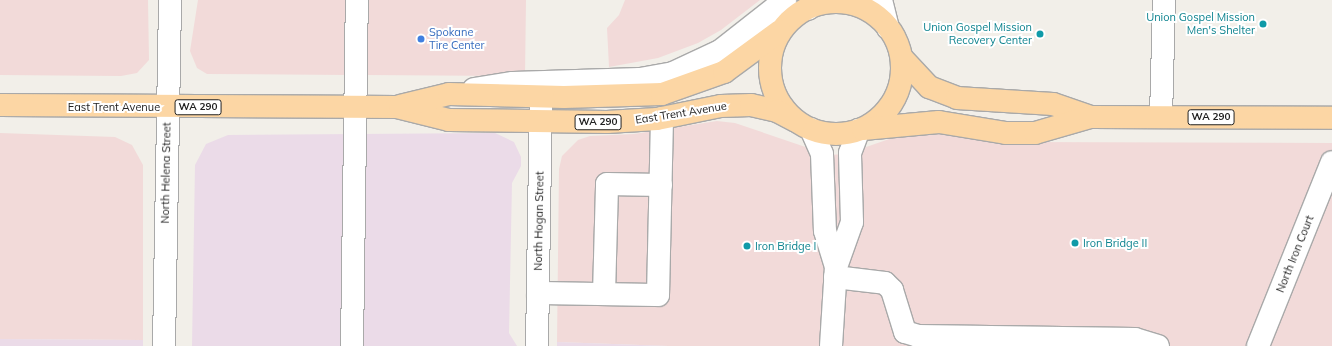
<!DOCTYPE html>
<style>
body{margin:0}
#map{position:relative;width:1332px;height:346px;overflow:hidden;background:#f2efe9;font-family:Mulish,sans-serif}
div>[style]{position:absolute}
.commercial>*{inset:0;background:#f2dad9}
.industrial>*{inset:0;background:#ebdbe8}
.roads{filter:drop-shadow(1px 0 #a9a9a9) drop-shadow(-1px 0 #a9a9a9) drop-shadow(0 1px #a9a9a9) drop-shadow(0 -1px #a9a9a9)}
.minor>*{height:22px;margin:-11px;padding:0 11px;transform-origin:11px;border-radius:11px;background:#fff}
.major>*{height:22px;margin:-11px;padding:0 11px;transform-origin:11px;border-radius:11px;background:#fcd6a4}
.major>.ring{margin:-11px;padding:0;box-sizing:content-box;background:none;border:22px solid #fcd6a4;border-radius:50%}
.dots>*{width:11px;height:11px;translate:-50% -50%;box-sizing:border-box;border:2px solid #fff;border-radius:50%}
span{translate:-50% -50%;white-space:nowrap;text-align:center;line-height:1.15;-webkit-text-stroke:4px #fff;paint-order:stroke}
.shield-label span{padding:1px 3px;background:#fff;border:1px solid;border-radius:3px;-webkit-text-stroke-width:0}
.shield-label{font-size:10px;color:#222;font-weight:700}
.culture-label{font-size:11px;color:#0d838f}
.right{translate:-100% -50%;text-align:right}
.left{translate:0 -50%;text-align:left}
.shop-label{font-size:11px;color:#366cbe}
.street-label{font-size:11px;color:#222}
</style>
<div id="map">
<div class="commercial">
<div style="clip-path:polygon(0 0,148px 0,149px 60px,137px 73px,121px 76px,0 75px)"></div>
<div style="clip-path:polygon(198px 0,349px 0,348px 75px,207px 74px,197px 68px,190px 51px)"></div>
<div style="clip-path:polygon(367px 0,526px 0,525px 76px,366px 75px)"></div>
<div style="clip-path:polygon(625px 0,760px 0,721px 30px,698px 43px,658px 58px,609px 67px,607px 28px,619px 15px)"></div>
<div style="clip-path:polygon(717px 121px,735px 123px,829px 155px,846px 154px,895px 137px,935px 131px,1014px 142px,1332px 143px,1332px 346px,669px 346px,557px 342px,559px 169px,562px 156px,578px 140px,590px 136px,634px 134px)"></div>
<div style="clip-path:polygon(0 133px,115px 137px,132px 145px,143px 165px,143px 340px,0 339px)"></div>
</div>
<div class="industrial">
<div style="clip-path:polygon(495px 133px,514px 142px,521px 157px,521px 166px,512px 183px,509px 333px,517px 346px,192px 346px,195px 165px,206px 144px,228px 135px)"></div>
<div style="clip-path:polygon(0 339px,143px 340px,143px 346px,0 346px)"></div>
<div style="clip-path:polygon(557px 342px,669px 346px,557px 346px)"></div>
</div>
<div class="roads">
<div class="minor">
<div style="left:881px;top:0;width:29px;rotate:76deg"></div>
<div style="left:808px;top:9px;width:13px;rotate:-42deg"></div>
<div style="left:474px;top:89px;width:39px;rotate:-9deg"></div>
<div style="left:513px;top:83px;width:127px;rotate:-1.8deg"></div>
<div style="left:640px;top:79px;width:34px;rotate:-10deg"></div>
<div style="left:673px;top:73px;width:52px;rotate:-25.1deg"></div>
<div style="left:720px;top:51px;width:83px;rotate:-38.1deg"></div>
<div style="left:1161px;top:117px;width:117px;rotate:-88.5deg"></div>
<div style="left:811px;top:129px;width:27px;rotate:66deg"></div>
<div style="left:822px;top:154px;width:77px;rotate:87.8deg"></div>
<div style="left:825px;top:231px;width:38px;rotate:73deg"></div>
<div style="left:835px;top:277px;width:50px;rotate:6.8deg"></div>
<div style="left:885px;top:283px;width:10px;rotate:45deg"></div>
<div style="left:892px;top:290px;width:44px;rotate:72.8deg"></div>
<div style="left:905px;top:332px;width:14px;rotate:17deg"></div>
<div style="left:918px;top:336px;width:217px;rotate:0.8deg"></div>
<div style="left:1135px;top:339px;width:24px;rotate:17deg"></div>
<div style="left:538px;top:293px;width:120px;rotate:1deg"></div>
<div style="left:658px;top:295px;width:177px;rotate:-88.7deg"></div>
<div style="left:604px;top:294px;width:110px;rotate:-88.4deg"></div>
<div style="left:607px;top:184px;width:54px;rotate:1.1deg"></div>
<div style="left:164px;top:346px;width:346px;rotate:-89deg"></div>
<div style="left:352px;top:346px;width:346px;rotate:-89.2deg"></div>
<div style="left:537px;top:346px;width:250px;rotate:-89.1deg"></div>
<div style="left:831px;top:346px;width:79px;rotate:-86.4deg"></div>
<div style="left:836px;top:267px;width:48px;rotate:-70.4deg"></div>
<div style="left:852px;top:222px;width:69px;rotate:-91.7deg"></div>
<div style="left:850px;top:153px;width:25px;rotate:-69deg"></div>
<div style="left:1258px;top:346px;width:198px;rotate:-68.1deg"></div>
</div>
<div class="major">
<div class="ring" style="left:770px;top:2px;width:110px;height:110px"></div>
<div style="left:902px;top:58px;width:40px;rotate:47deg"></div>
<div style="left:929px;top:87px;width:30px;rotate:21deg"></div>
<div style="left:957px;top:98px;width:96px;rotate:3.6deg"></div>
<div style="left:1053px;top:104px;width:39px;rotate:19deg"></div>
<div style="left:0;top:105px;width:397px;rotate:0.3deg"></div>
<div style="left:397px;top:107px;width:54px;rotate:14deg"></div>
<div style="left:449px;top:120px;width:158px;rotate:0.7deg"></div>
<div style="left:607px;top:122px;width:50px;rotate:-3.4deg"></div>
<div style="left:657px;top:119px;width:65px;rotate:-11.5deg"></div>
<div style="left:721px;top:106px;width:30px;rotate:-2deg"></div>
<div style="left:751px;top:105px;width:27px;rotate:13deg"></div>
<div style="left:777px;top:111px;width:21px;rotate:28deg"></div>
<div style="left:400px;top:106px;width:50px;rotate:-13.8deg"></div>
<div style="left:449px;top:94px;width:115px;rotate:1.5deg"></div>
<div style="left:564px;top:97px;width:98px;rotate:-1.8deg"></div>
<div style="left:662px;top:94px;width:66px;rotate:-19.5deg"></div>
<div style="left:724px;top:72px;width:69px;rotate:-36.2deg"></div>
<div style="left:863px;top:129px;width:76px;rotate:-5.3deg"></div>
<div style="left:939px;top:122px;width:68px;rotate:9.3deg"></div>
<div style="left:1006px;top:133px;width:29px"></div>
<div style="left:1035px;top:133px;width:57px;rotate:-16.2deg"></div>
<div style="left:1090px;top:117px;width:242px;rotate:0.2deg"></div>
</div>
</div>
<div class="dots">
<div style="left:1263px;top:24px;background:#0f9aa8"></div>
<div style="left:1040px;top:34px;background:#0f9aa8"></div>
<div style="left:421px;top:39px;background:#3f7fe0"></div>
<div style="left:1075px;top:243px;background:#0f9aa8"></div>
<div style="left:747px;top:246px;background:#0f9aa8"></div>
</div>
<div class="shield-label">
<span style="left:198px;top:107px">WA 290</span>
<span style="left:1211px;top:117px">WA 290</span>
<span style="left:598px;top:122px">WA 290</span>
</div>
<div class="culture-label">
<span class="right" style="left:1255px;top:24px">Union Gospel Mission<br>Men's Shelter</span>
<span class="right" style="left:1032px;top:34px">Union Gospel Mission<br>Recovery Center</span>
<span class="left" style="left:1083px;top:243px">Iron Bridge II</span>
<span class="left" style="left:755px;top:246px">Iron Bridge I</span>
</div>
<div class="shop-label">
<span class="left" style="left:429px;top:39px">Spokane<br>Tire Center</span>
</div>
<div class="street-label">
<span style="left:114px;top:107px">East Trent Avenue</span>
<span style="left:681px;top:113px;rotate:-9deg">East Trent Avenue</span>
<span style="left:166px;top:173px;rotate:-89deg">North Helena Street</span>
<span style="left:539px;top:221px;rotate:-89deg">North Hogan Street</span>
<span style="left:1295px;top:254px;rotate:-68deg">North Iron Court</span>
</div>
</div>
